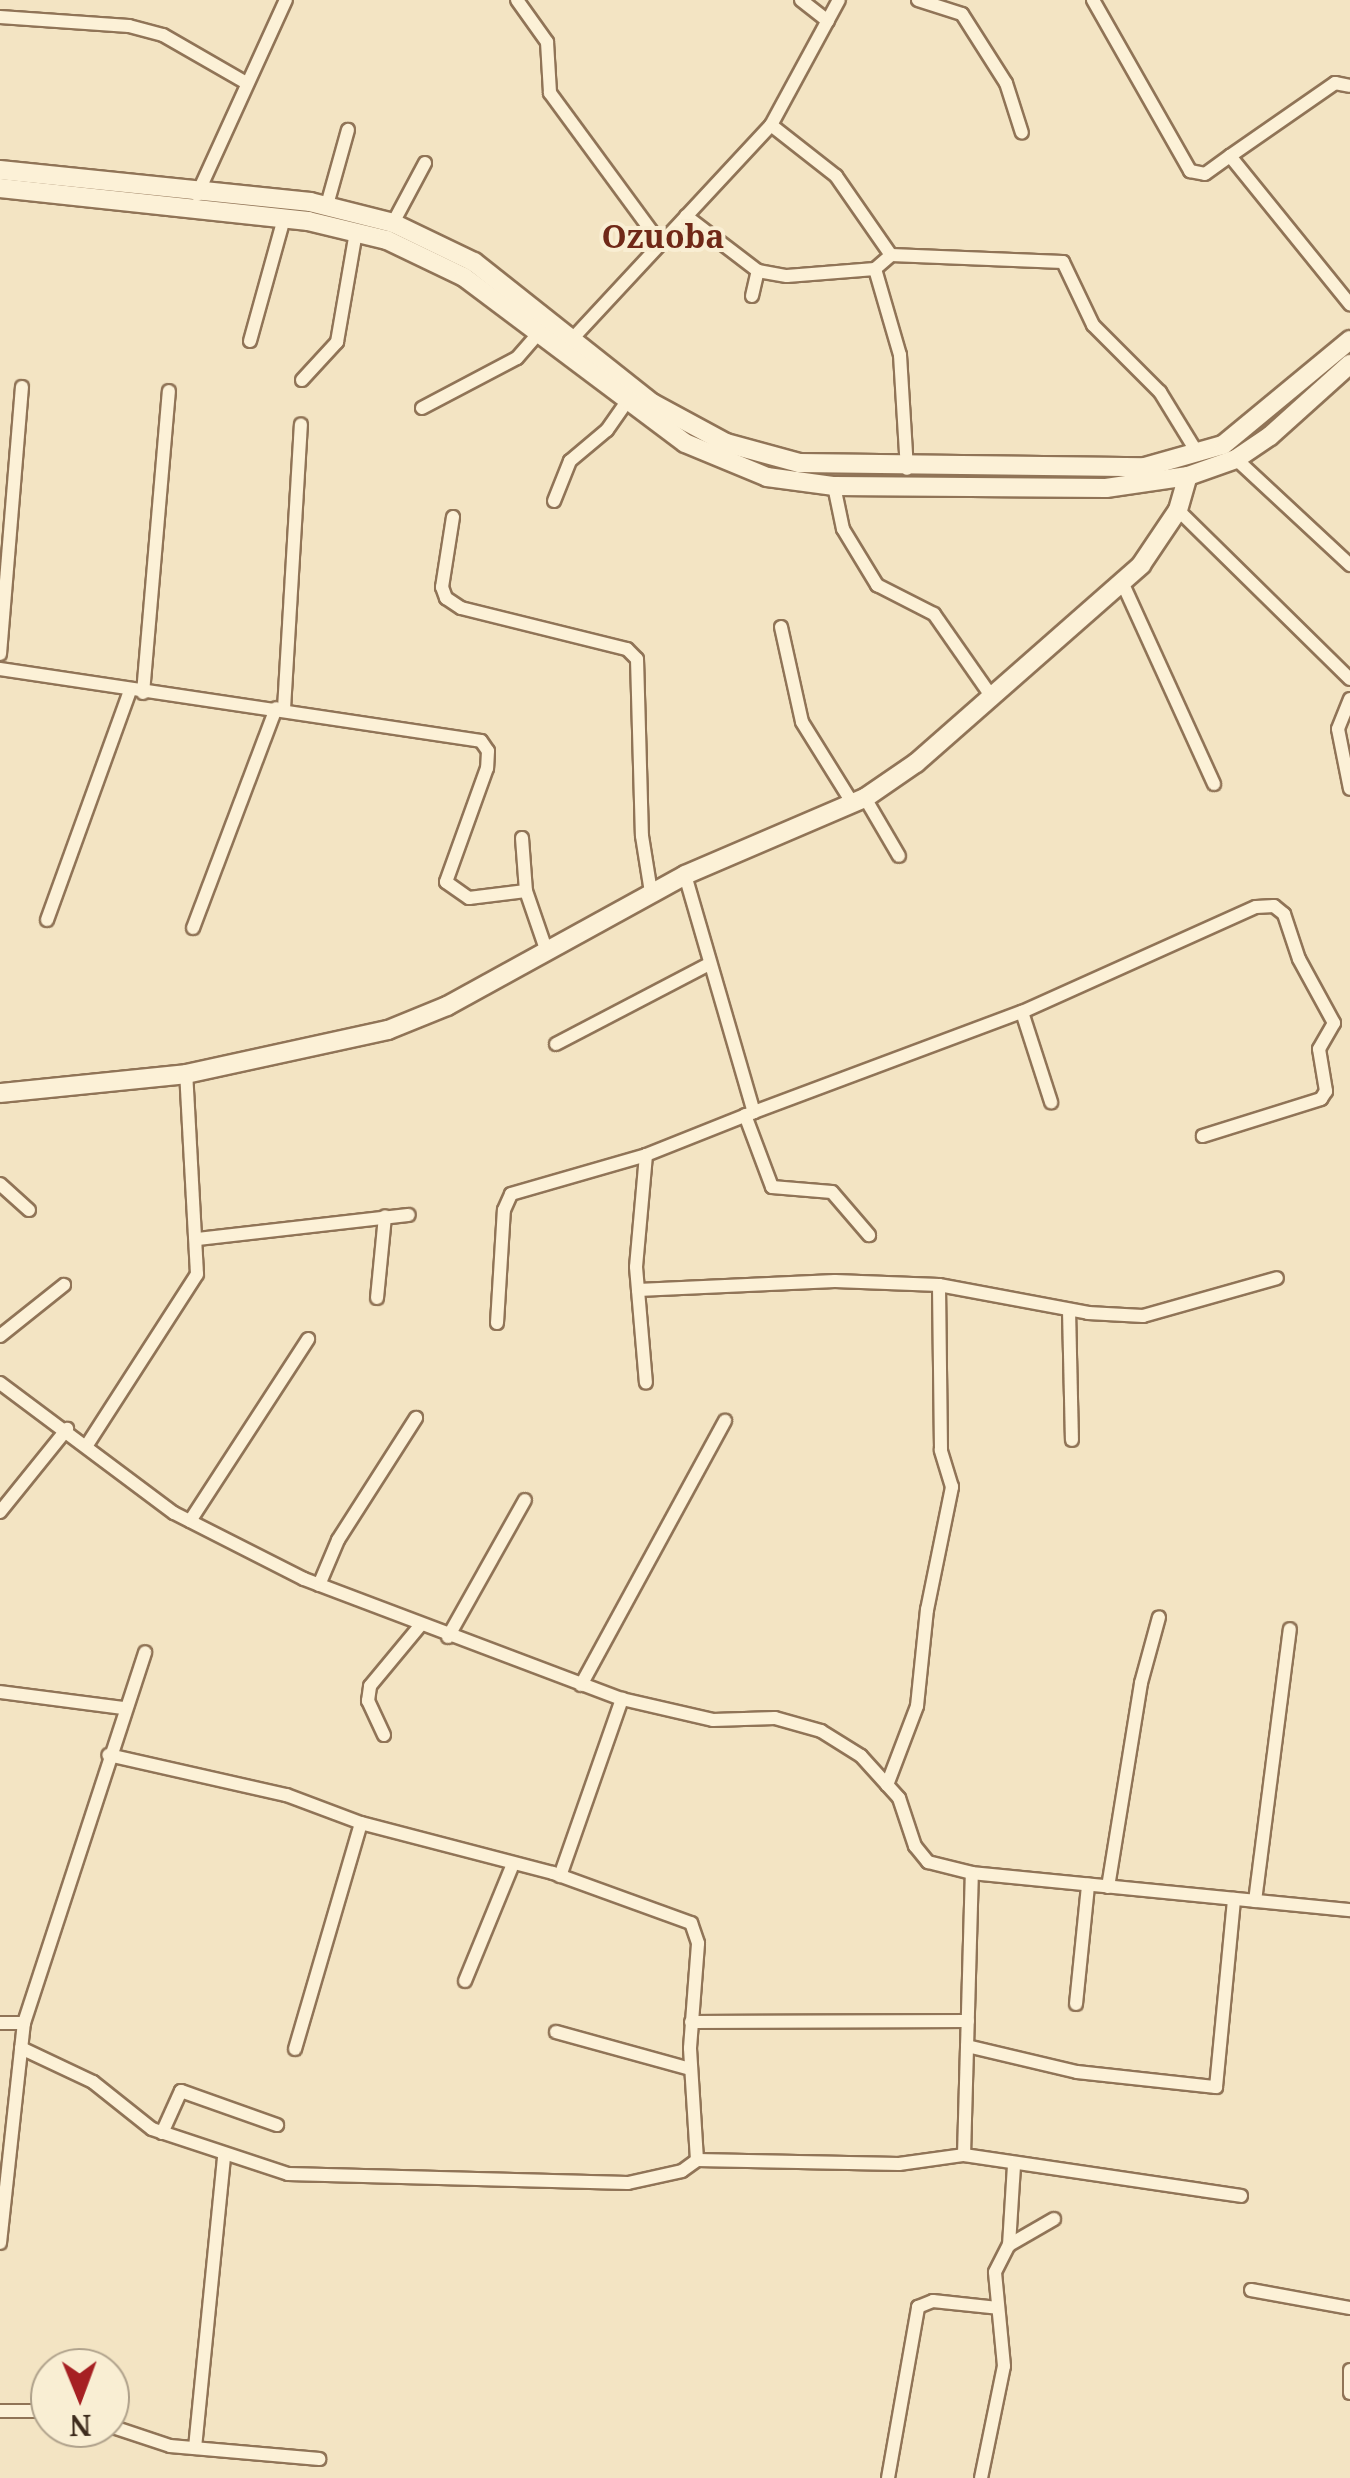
<!DOCTYPE html>
<style>
body{margin:0}
#map{position:relative;width:1350px;height:2478px;overflow:hidden;background:#f3e4c3;font-family:"Noto Serif",serif}
div>[style]{position:absolute}
.roads{filter:drop-shadow(2px 0 #907457) drop-shadow(-2px 0 #907457) drop-shadow(0 2px #907457) drop-shadow(0 -2px #907457)}
.street>*{height:12px;margin:-6px;padding:0 6px;transform-origin:6px;border-radius:6px;background:#fcf1d7}
.secondary>*{height:18px;margin:-9px;padding:0 9px;transform-origin:9px;border-radius:9px;background:#fcf1d7}
span{translate:-50% -50%;white-space:nowrap;text-align:center;line-height:1.15;-webkit-text-stroke:8px #f9eed3;paint-order:stroke}
.quarter-label{font-size:32px;color:#702817;font-weight:700}
.north{position:absolute;left:30px;top:2348px;width:100px;height:100px;box-sizing:border-box;background:#f9eed3;border:2px solid #aea08a;border-radius:50%;rotate:179deg;font-size:28px;font-weight:700;line-height:40px;text-align:center;color:#3e2c1d}
.north::after{content:'';display:block;margin:auto;width:35px;height:45px;background:#a62023;clip-path:polygon(50% 0,100% 100%,50% 72%,0 100%)}
</style>
<div id="map">
<div class="roads">
<div class="street">
<div style="left:517px;top:0;width:52px;rotate:54.5deg"></div>
<div style="left:547px;top:42px;width:51px;rotate:86.6deg"></div>
<div style="left:550px;top:93px;width:182px;rotate:53.7deg"></div>
<div style="left:801px;top:0;width:34px;rotate:38deg"></div>
<div style="left:918px;top:0;width:46px;rotate:17.7deg"></div>
<div style="left:962px;top:14px;width:82px;rotate:57.5deg"></div>
<div style="left:1006px;top:83px;width:52px;rotate:72.3deg"></div>
<div style="left:1093px;top:0;width:197px;rotate:60.4deg"></div>
<div style="left:1190px;top:171px;width:15px;rotate:11deg"></div>
<div style="left:1205px;top:174px;width:31px;rotate:-36deg"></div>
<div style="left:1230px;top:156px;width:191px;rotate:51deg"></div>
<div style="left:0;top:17px;width:129px;rotate:4deg"></div>
<div style="left:129px;top:26px;width:35px;rotate:15deg"></div>
<div style="left:163px;top:35px;width:92px;rotate:29.9deg"></div>
<div style="left:771px;top:125px;width:83px;rotate:38.1deg"></div>
<div style="left:836px;top:176px;width:96px;rotate:55.2deg"></div>
<div style="left:1230px;top:156px;width:128px;rotate:-34.8deg"></div>
<div style="left:1335px;top:83px;width:15px;rotate:11deg"></div>
<div style="left:197px;top:195px;width:214px;rotate:-65.5deg"></div>
<div style="left:327px;top:205px;width:78px;rotate:-74.4deg"></div>
<div style="left:686px;top:216px;width:91px;rotate:37.4deg"></div>
<div style="left:758px;top:271px;width:29px;rotate:10deg"></div>
<div style="left:787px;top:276px;width:88px;rotate:-4.5deg"></div>
<div style="left:875px;top:269px;width:21px;rotate:-41deg"></div>
<div style="left:891px;top:255px;width:172px;rotate:2.3deg"></div>
<div style="left:1063px;top:262px;width:70px;rotate:64.5deg"></div>
<div style="left:1093px;top:325px;width:95px;rotate:45deg"></div>
<div style="left:1160px;top:392px;width:73px;rotate:58.5deg"></div>
<div style="left:393px;top:223px;width:68px;rotate:-61.9deg"></div>
<div style="left:875px;top:269px;width:90px;rotate:73.8deg"></div>
<div style="left:900px;top:355px;width:114px;rotate:86.5deg"></div>
<div style="left:752px;top:296px;width:26px;rotate:-77deg"></div>
<div style="left:574px;top:337px;width:289px;rotate:-47.1deg"></div>
<div style="left:771px;top:125px;width:142px;rotate:-61.5deg"></div>
<div style="left:250px;top:341px;width:128px;rotate:-74.5deg"></div>
<div style="left:302px;top:380px;width:52px;rotate:-47.4deg"></div>
<div style="left:337px;top:342px;width:112px;rotate:-80.2deg"></div>
<div style="left:422px;top:408px;width:107px;rotate:-27.8deg"></div>
<div style="left:517px;top:358px;width:33px;rotate:-49deg"></div>
<div style="left:1236px;top:459px;width:156px;rotate:42.9deg"></div>
<div style="left:834px;top:486px;width:44px;rotate:78.2deg"></div>
<div style="left:843px;top:529px;width:66px;rotate:58.7deg"></div>
<div style="left:877px;top:585px;width:64px;rotate:27deg"></div>
<div style="left:934px;top:614px;width:101px;rotate:55.1deg"></div>
<div style="left:554px;top:501px;width:43px;rotate:-68.2deg"></div>
<div style="left:570px;top:461px;width:48px;rotate:-40deg"></div>
<div style="left:607px;top:430px;width:32px;rotate:-55deg"></div>
<div style="left:1178px;top:510px;width:241px;rotate:44.5deg"></div>
<div style="left:453px;top:517px;width:71px;rotate:98.9deg"></div>
<div style="left:442px;top:587px;width:12px;rotate:70deg"></div>
<div style="left:446px;top:598px;width:18px;rotate:34deg"></div>
<div style="left:461px;top:608px;width:171px;rotate:13.9deg"></div>
<div style="left:627px;top:649px;width:14px;rotate:45deg"></div>
<div style="left:637px;top:659px;width:177px;rotate:88.4deg"></div>
<div style="left:642px;top:836px;width:57px;rotate:80.9deg"></div>
<div style="left:1122px;top:582px;width:222px;rotate:65.5deg"></div>
<div style="left:781px;top:627px;width:97px;rotate:77.5deg"></div>
<div style="left:802px;top:722px;width:97px;rotate:58.1deg"></div>
<div style="left:0;top:654px;width:268px;rotate:-85.3deg"></div>
<div style="left:0;top:669px;width:486px;rotate:8.5deg"></div>
<div style="left:481px;top:741px;width:12px;rotate:55deg"></div>
<div style="left:488px;top:751px;width:17px;rotate:93deg"></div>
<div style="left:487px;top:768px;width:121px;rotate:109.8deg"></div>
<div style="left:446px;top:882px;width:28px;rotate:35deg"></div>
<div style="left:469px;top:898px;width:57px;rotate:-7deg"></div>
<div style="left:143px;top:693px;width:303px;rotate:-85.1deg"></div>
<div style="left:1350px;top:699px;width:32px;rotate:112deg"></div>
<div style="left:1338px;top:729px;width:61px;rotate:78.7deg"></div>
<div style="left:284px;top:709px;width:285px;rotate:-86.6deg"></div>
<div style="left:865px;top:798px;width:67px;rotate:59.6deg"></div>
<div style="left:522px;top:838px;width:53px;rotate:85.7deg"></div>
<div style="left:526px;top:891px;width:61px;rotate:71deg"></div>
<div style="left:685px;top:875px;width:247px;rotate:73.8deg"></div>
<div style="left:754px;top:1112px;width:286px;rotate:-20.5deg"></div>
<div style="left:1022px;top:1012px;width:256px;rotate:-24.2deg"></div>
<div style="left:1256px;top:907px;width:18px;rotate:-3deg"></div>
<div style="left:1274px;top:906px;width:13px;rotate:39deg"></div>
<div style="left:1284px;top:914px;width:47px;rotate:71.6deg"></div>
<div style="left:1299px;top:959px;width:73px;rotate:61.3deg"></div>
<div style="left:1334px;top:1023px;width:30px;rotate:120deg"></div>
<div style="left:1319px;top:1049px;width:43px;rotate:80.5deg"></div>
<div style="left:1326px;top:1091px;width:9px;rotate:122deg"></div>
<div style="left:1321px;top:1099px;width:124px;rotate:162.6deg"></div>
<div style="left:47px;top:920px;width:241px;rotate:-70.1deg"></div>
<div style="left:193px;top:928px;width:235px;rotate:-69.3deg"></div>
<div style="left:1022px;top:1012px;width:95px;rotate:72.1deg"></div>
<div style="left:556px;top:1044px;width:173px;rotate:-27.6deg"></div>
<div style="left:745px;top:1115px;width:77px;rotate:69.4deg"></div>
<div style="left:772px;top:1187px;width:60px;rotate:4.8deg"></div>
<div style="left:832px;top:1192px;width:57px;rotate:49.3deg"></div>
<div style="left:646px;top:1155px;width:112px;rotate:95.1deg"></div>
<div style="left:636px;top:1267px;width:116px;rotate:85.1deg"></div>
<div style="left:0;top:1184px;width:39px;rotate:42deg"></div>
<div style="left:197px;top:1239px;width:213px;rotate:-6.5deg"></div>
<div style="left:638px;top:1290px;width:197px;rotate:-2.6deg"></div>
<div style="left:835px;top:1281px;width:104px;rotate:2.2deg"></div>
<div style="left:939px;top:1285px;width:152px;rotate:10.6deg"></div>
<div style="left:1088px;top:1313px;width:55px;rotate:3.1deg"></div>
<div style="left:1143px;top:1316px;width:139px;rotate:-15.8deg"></div>
<div style="left:377px;top:1298px;width:82px;rotate:-84.4deg"></div>
<div style="left:1069px;top:1310px;width:130px;rotate:88.7deg"></div>
<div style="left:497px;top:1323px;width:113px;rotate:-86.5deg"></div>
<div style="left:504px;top:1210px;width:17px;rotate:-66deg"></div>
<div style="left:511px;top:1194px;width:141px;rotate:-16.1deg"></div>
<div style="left:646px;top:1155px;width:116px;rotate:-21.7deg"></div>
<div style="left:0;top:1336px;width:82px;rotate:-38.6deg"></div>
<div style="left:0;top:1383px;width:217px;rotate:36.8deg"></div>
<div style="left:174px;top:1513px;width:146px;rotate:26.9deg"></div>
<div style="left:304px;top:1579px;width:340px;rotate:20.7deg"></div>
<div style="left:622px;top:1699px;width:93px;rotate:13deg"></div>
<div style="left:713px;top:1720px;width:62px;rotate:-1.8deg"></div>
<div style="left:775px;top:1718px;width:48px;rotate:15.8deg"></div>
<div style="left:821px;top:1731px;width:47px;rotate:32deg"></div>
<div style="left:861px;top:1756px;width:57px;rotate:47.9deg"></div>
<div style="left:899px;top:1798px;width:51px;rotate:71.6deg"></div>
<div style="left:915px;top:1846px;width:21px;rotate:51deg"></div>
<div style="left:928px;top:1862px;width:45px;rotate:14deg"></div>
<div style="left:972px;top:1873px;width:380px;rotate:5.6deg"></div>
<div style="left:87px;top:1445px;width:203px;rotate:-57.2deg"></div>
<div style="left:197px;top:1274px;width:200px;rotate:-93.1deg"></div>
<div style="left:0;top:1512px;width:107px;rotate:-51.1deg"></div>
<div style="left:190px;top:1521px;width:217px;rotate:-57deg"></div>
<div style="left:319px;top:1585px;width:49px;rotate:-67.1deg"></div>
<div style="left:338px;top:1540px;width:145px;rotate:-57.4deg"></div>
<div style="left:448px;top:1637px;width:157px;rotate:-60.7deg"></div>
<div style="left:581px;top:1685px;width:301px;rotate:-61.4deg"></div>
<div style="left:0;top:1692px;width:124px;rotate:7.4deg"></div>
<div style="left:384px;top:1735px;width:38px;rotate:-115deg"></div>
<div style="left:368px;top:1701px;width:15px;rotate:-82deg"></div>
<div style="left:370px;top:1686px;width:77px;rotate:-50.3deg"></div>
<div style="left:887px;top:1785px;width:85px;rotate:-69.2deg"></div>
<div style="left:917px;top:1706px;width:97px;rotate:-84.1deg"></div>
<div style="left:927px;top:1610px;width:126px;rotate:-78.5deg"></div>
<div style="left:952px;top:1487px;width:39px;rotate:-107deg"></div>
<div style="left:941px;top:1450px;width:165px;rotate:-90.7deg"></div>
<div style="left:560px;top:1876px;width:188px;rotate:-70.7deg"></div>
<div style="left:1108px;top:1887px;width:207px;rotate:-80.8deg"></div>
<div style="left:1141px;top:1683px;width:68px;rotate:-74.7deg"></div>
<div style="left:1255px;top:1901px;width:274px;rotate:-82.7deg"></div>
<div style="left:465px;top:1981px;width:126px;rotate:-67.7deg"></div>
<div style="left:1076px;top:2004px;width:120px;rotate:-84.2deg"></div>
<div style="left:691px;top:2022px;width:277px;rotate:-0.2deg"></div>
<div style="left:0;top:2023px;width:24px"></div>
<div style="left:556px;top:2032px;width:139px;rotate:15.4deg"></div>
<div style="left:967px;top:2046px;width:113px;rotate:13.3deg"></div>
<div style="left:1077px;top:2072px;width:140px;rotate:6.2deg"></div>
<div style="left:1216px;top:2087px;width:189px;rotate:-84.5deg"></div>
<div style="left:21px;top:2048px;width:80px;rotate:25.3deg"></div>
<div style="left:93px;top:2082px;width:75px;rotate:38.5deg"></div>
<div style="left:152px;top:2129px;width:143px;rotate:18.3deg"></div>
<div style="left:288px;top:2174px;width:340px;rotate:1.5deg"></div>
<div style="left:628px;top:2183px;width:55px;rotate:-12.5deg"></div>
<div style="left:682px;top:2171px;width:19px;rotate:-36deg"></div>
<div style="left:697px;top:2160px;width:112px;rotate:-93.6deg"></div>
<div style="left:690px;top:2048px;width:105px;rotate:-85.6deg"></div>
<div style="left:698px;top:1943px;width:21px;rotate:-109deg"></div>
<div style="left:691px;top:1923px;width:147px;rotate:-160.1deg"></div>
<div style="left:553px;top:1873px;width:198px;rotate:-165.4deg"></div>
<div style="left:361px;top:1823px;width:80px;rotate:-159.5deg"></div>
<div style="left:286px;top:1795px;width:182px;rotate:-167.3deg"></div>
<div style="left:295px;top:2049px;width:235px;rotate:-73.7deg"></div>
<div style="left:162px;top:2133px;width:46px;rotate:-65.7deg"></div>
<div style="left:181px;top:2091px;width:102px;rotate:19.5deg"></div>
<div style="left:964px;top:2155px;width:282px;rotate:-88.4deg"></div>
<div style="left:697px;top:2160px;width:202px;rotate:1.1deg"></div>
<div style="left:899px;top:2164px;width:66px;rotate:-7.9deg"></div>
<div style="left:964px;top:2155px;width:280px;rotate:8.4deg"></div>
<div style="left:0;top:2243px;width:221px;rotate:-83.8deg"></div>
<div style="left:24px;top:2023px;width:390px;rotate:-71.9deg"></div>
<div style="left:1009px;top:2245px;width:80px;rotate:-86.4deg"></div>
<div style="left:1251px;top:2290px;width:101px;rotate:10.3deg"></div>
<div style="left:1350px;top:2370px;width:23px;rotate:90deg"></div>
<div style="left:0;top:2411px;width:50px"></div>
<div style="left:110px;top:2426px;width:63px;rotate:18.4deg"></div>
<div style="left:170px;top:2446px;width:150px;rotate:5deg"></div>
<div style="left:195px;top:2448px;width:293px;rotate:-84.3deg"></div>
<div style="left:888px;top:2478px;width:174px;rotate:-80deg"></div>
<div style="left:918px;top:2307px;width:16px;rotate:-22deg"></div>
<div style="left:933px;top:2301px;width:65px;rotate:6.1deg"></div>
<div style="left:981px;top:2478px;width:114px;rotate:-78.4deg"></div>
<div style="left:1004px;top:2366px;width:94px;rotate:-95.5deg"></div>
<div style="left:995px;top:2272px;width:30px;rotate:-63deg"></div>
<div style="left:1009px;top:2245px;width:52px;rotate:-30deg"></div>
</div>
<div class="secondary">
<div style="left:0;top:170px;width:312px;rotate:5.9deg"></div>
<div style="left:310px;top:202px;width:86px;rotate:14.2deg"></div>
<div style="left:393px;top:223px;width:90px;rotate:25.7deg"></div>
<div style="left:474px;top:262px;width:227px;rotate:38.4deg"></div>
<div style="left:652px;top:403px;width:84px;rotate:28.4deg"></div>
<div style="left:726px;top:443px;width:76px;rotate:15.3deg"></div>
<div style="left:799px;top:463px;width:346px;rotate:0.7deg"></div>
<div style="left:1145px;top:467px;width:81px;rotate:-15.8deg"></div>
<div style="left:1223px;top:445px;width:165px;rotate:-39.6deg"></div>
<div style="left:0;top:188px;width:310px;rotate:6.1deg"></div>
<div style="left:308px;top:221px;width:81px;rotate:13.5deg"></div>
<div style="left:387px;top:240px;width:85px;rotate:25.7deg"></div>
<div style="left:464px;top:277px;width:276px;rotate:36.9deg"></div>
<div style="left:685px;top:443px;width:89px;rotate:22.5deg"></div>
<div style="left:767px;top:477px;width:68px;rotate:7.7deg"></div>
<div style="left:834px;top:486px;width:272px;rotate:0.4deg"></div>
<div style="left:1106px;top:488px;width:83px;rotate:-8.3deg"></div>
<div style="left:1188px;top:476px;width:51px;rotate:-19.5deg"></div>
<div style="left:1236px;top:459px;width:41px;rotate:-34.1deg"></div>
<div style="left:1270px;top:436px;width:108px;rotate:-42deg"></div>
<div style="left:0;top:1093px;width:187px;rotate:-5.8deg"></div>
<div style="left:186px;top:1074px;width:207px;rotate:-12.3deg"></div>
<div style="left:388px;top:1030px;width:64px;rotate:-22.1deg"></div>
<div style="left:447px;top:1006px;width:272px;rotate:-28.8deg"></div>
<div style="left:685px;top:875px;width:196px;rotate:-23.2deg"></div>
<div style="left:865px;top:798px;width:62px;rotate:-34.5deg"></div>
<div style="left:916px;top:763px;width:300px;rotate:-41.3deg"></div>
<div style="left:1141px;top:565px;width:66px;rotate:-56.1deg"></div>
<div style="left:1178px;top:510px;width:35px;rotate:-74deg"></div>
</div>
</div>
<div class="quarter-label">
<span style="left:663px;top:236px">Ozuoba</span>
</div>
<div class="north">N</div>
</div>
